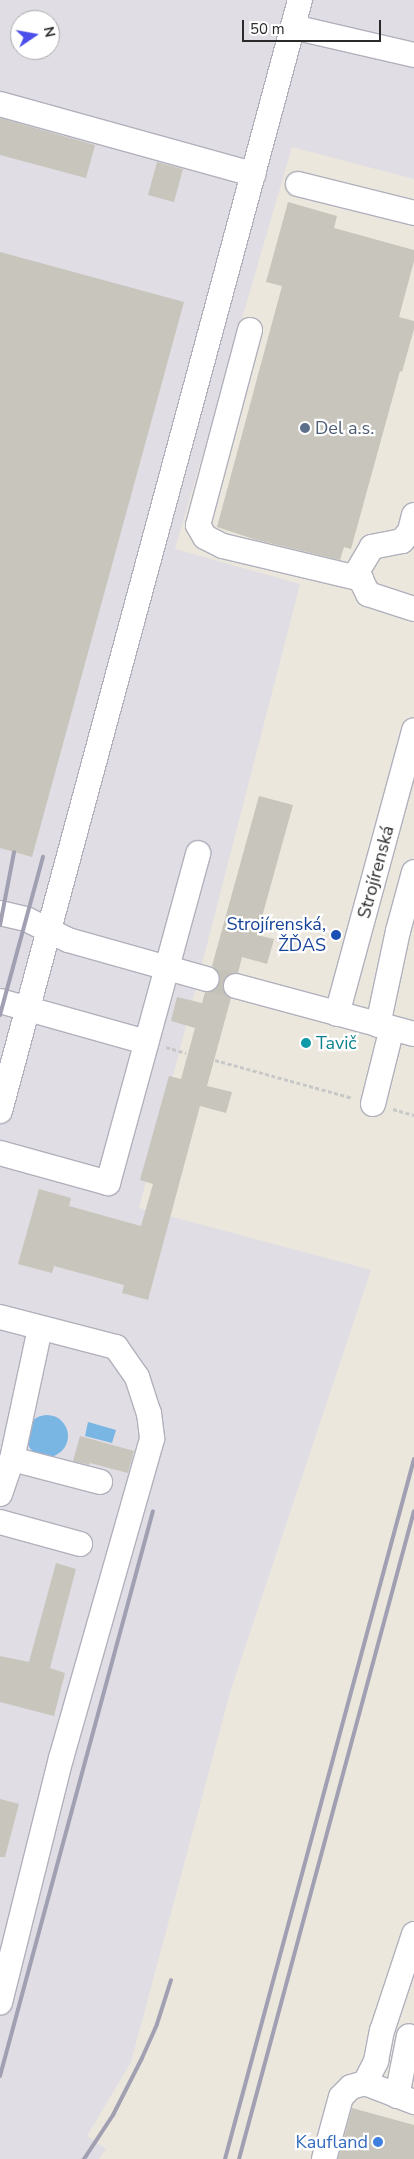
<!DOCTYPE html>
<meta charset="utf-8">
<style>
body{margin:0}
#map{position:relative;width:414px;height:2159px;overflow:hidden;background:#ebe7dd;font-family:"Nunito Sans",sans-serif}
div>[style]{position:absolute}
.industrial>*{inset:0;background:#e0dde4}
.water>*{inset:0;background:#79b6e4}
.round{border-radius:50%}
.building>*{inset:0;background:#c7c5bc}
.minor-tunnel>*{height:24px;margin-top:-12px;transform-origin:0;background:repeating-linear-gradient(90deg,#c4c1b9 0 24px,transparent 0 36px)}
.path>*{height:3px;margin-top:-1.5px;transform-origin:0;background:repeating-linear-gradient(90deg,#c8c8c8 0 4px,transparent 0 6.5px)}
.roads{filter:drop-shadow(1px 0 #b1b1bd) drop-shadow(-1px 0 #b1b1bd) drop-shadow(0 1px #b1b1bd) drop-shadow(0 -1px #b1b1bd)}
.minor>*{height:24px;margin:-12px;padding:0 12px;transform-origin:12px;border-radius:12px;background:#fff}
.rail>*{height:4px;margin:-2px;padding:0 2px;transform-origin:2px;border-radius:2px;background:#a1a0b3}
.dots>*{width:14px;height:14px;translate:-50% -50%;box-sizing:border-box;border:2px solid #fff;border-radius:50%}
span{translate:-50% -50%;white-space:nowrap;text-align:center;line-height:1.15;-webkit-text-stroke:4.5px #fff;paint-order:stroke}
.service-label{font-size:18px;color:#4e5e75}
.left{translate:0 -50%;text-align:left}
.street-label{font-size:18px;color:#2a2a2a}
.transit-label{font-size:18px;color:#164399}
.right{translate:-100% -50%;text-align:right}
.culture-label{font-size:18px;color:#0d838f}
.shop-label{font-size:18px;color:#366cbe}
.north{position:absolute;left:10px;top:10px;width:50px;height:50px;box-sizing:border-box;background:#fff;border:1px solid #aaa;border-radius:50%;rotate:78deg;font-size:14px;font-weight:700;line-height:20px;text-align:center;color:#2a2a2a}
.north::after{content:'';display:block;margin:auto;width:18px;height:22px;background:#4b4eeb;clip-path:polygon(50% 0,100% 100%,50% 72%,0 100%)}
.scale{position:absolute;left:242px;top:20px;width:139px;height:22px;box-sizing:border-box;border:2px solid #2a2a2a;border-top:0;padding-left:6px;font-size:15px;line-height:18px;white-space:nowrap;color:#2a2a2a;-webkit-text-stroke:4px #fff;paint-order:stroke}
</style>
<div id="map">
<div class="industrial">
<div style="clip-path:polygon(evenodd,0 0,414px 0,414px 179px,292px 147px,175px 549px,300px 584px,139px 1208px,371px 1270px,231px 1689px,131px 2062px,87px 2136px,106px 2149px,99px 2159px,0 2159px,0 0,20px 20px,50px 20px,50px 50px,20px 50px,20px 20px)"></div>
</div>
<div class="water">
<div class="round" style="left:26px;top:1415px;width:42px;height:42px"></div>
<div style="clip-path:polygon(88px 1422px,116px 1430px,112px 1443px,85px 1436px)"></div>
</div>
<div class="building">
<div style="clip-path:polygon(0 118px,95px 145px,86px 178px,0 155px)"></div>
<div style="clip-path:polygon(157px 162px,183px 169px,174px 202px,148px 195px)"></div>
<div style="clip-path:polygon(288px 202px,337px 216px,334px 228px,414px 250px,414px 261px,399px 317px,414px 321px,414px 329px,402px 372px,400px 371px,351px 549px,344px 547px,340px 560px,257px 540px,217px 527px,282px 286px,266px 282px)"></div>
<div style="clip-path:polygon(0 252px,184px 302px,32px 857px,0 848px)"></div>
<div style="clip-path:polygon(259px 796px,293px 805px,257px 935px,274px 939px,267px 964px,242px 957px,238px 973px,227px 976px,223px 982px,223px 990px,231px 998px,207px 1086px,232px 1092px,226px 1113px,200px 1106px,148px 1300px,122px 1293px,124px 1285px,54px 1266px,52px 1273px,18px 1264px,39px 1189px,71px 1198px,69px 1206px,141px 1226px,153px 1184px,140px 1180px,169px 1076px,181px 1079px,195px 1028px,171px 1021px,177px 997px,202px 1003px,205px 992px,216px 989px,220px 983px,220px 975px,212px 966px)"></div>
<div style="clip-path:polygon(80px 1436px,134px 1451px,128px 1473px,90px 1463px,89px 1465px,73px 1461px)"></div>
<div style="clip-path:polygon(56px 1563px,76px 1569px,50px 1668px,65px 1673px,54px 1716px,0 1702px,0 1656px,29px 1662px)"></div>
<div style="clip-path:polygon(0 1799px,19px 1804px,5px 1857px,0 1857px)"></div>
<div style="clip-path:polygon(352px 2108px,414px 2125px,414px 2159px,338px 2159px)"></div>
</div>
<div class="minor-tunnel">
<div style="left:207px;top:979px;width:30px;rotate:14deg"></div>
</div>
<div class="path">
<div style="left:166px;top:1047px;width:21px;rotate:17deg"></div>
<div style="left:215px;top:1060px;width:143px;rotate:15.4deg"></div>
<div style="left:393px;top:1109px;width:22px;rotate:16deg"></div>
</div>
<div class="roads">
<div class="minor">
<div style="left:293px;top:27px;width:124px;rotate:13deg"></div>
<div style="left:0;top:104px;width:263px;rotate:15.5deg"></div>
<div style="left:298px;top:184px;width:120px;rotate:14deg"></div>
<div style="left:250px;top:330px;width:202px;rotate:104.9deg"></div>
<div style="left:198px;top:525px;width:14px;rotate:60deg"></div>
<div style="left:205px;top:537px;width:20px;rotate:27deg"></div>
<div style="left:223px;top:546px;width:142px;rotate:13.4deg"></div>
<div style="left:414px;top:515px;width:16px;rotate:104deg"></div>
<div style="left:410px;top:531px;width:13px;rotate:129deg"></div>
<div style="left:402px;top:541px;width:31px;rotate:169deg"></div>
<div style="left:372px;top:547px;width:29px;rotate:121deg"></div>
<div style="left:357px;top:572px;width:25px;rotate:63deg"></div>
<div style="left:368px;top:594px;width:48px;rotate:18.1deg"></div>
<div style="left:0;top:913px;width:27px;rotate:13deg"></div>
<div style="left:26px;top:919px;width:47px;rotate:26.6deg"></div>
<div style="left:68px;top:940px;width:144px;rotate:15.7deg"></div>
<div style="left:236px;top:986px;width:184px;rotate:15.1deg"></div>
<div style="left:0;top:1001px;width:152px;rotate:15.7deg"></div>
<div style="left:337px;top:1014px;width:294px;rotate:-74.8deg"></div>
<div style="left:378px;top:1025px;width:96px;rotate:-78deg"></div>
<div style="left:398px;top:931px;width:61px;rotate:-74.8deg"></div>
<div style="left:373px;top:1104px;width:78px;rotate:-76deg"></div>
<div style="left:0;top:1111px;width:1151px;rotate:-74.89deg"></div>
<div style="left:0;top:1153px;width:112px;rotate:15.5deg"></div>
<div style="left:108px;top:1183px;width:342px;rotate:-74.7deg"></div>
<div style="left:0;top:1317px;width:120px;rotate:14.5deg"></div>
<div style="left:116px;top:1347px;width:37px;rotate:55deg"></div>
<div style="left:137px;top:1377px;width:38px;rotate:72deg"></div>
<div style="left:149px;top:1413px;width:26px;rotate:83deg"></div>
<div style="left:152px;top:1439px;width:332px;rotate:105.9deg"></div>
<div style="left:61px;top:1758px;width:252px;rotate:104deg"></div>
<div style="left:12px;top:1459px;width:91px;rotate:14.6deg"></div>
<div style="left:0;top:1494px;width:37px;rotate:-71deg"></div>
<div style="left:12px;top:1459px;width:134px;rotate:-77.9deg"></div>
<div style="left:0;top:1522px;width:83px;rotate:15.4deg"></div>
<div style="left:365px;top:2083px;width:25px;rotate:-63deg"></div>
<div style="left:376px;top:2061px;width:31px;rotate:-79deg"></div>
<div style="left:382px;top:2031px;width:102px;rotate:-71.7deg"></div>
<div style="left:397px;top:2096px;width:61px;rotate:-78.7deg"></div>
<div style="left:324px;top:2159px;width:64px;rotate:-74.7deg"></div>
<div style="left:341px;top:2097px;width:14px;rotate:-45deg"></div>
<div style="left:351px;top:2087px;width:15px;rotate:-16deg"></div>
<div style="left:365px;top:2083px;width:53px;rotate:21.2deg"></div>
</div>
</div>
<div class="rail">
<div style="left:0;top:925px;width:74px;rotate:-79.1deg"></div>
<div style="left:0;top:1015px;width:164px;rotate:-74.8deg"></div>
<div style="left:0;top:2076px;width:585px;rotate:-74.85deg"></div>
<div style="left:84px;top:2159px;width:53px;rotate:-56.6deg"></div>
<div style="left:113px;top:2115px;width:64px;rotate:-63deg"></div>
<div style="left:142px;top:2058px;width:37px;rotate:-66deg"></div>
<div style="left:157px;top:2024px;width:46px;rotate:-72.3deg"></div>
<div style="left:225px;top:2159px;width:725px;rotate:-74.89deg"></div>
<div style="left:239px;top:2159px;width:671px;rotate:-74.89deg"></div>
</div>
<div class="dots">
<div style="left:305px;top:428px;background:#5c6f8a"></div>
<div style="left:336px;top:935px;background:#1a4fb4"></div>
<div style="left:306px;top:1043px;background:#0f9aa8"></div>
<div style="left:378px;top:2142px;background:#3f7fe0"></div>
</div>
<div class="service-label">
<span class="left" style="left:315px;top:428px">Del a.s.</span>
</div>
<div class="street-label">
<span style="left:376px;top:872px;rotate:-75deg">Strojírenská</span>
</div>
<div class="transit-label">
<span class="right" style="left:326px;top:935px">Strojírenská,<br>ŽĎAS</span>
</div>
<div class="culture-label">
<span class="left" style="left:316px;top:1043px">Tavič</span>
</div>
<div class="shop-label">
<span class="right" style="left:368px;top:2142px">Kaufland</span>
</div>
<div class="north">N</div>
<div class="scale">50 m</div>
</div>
